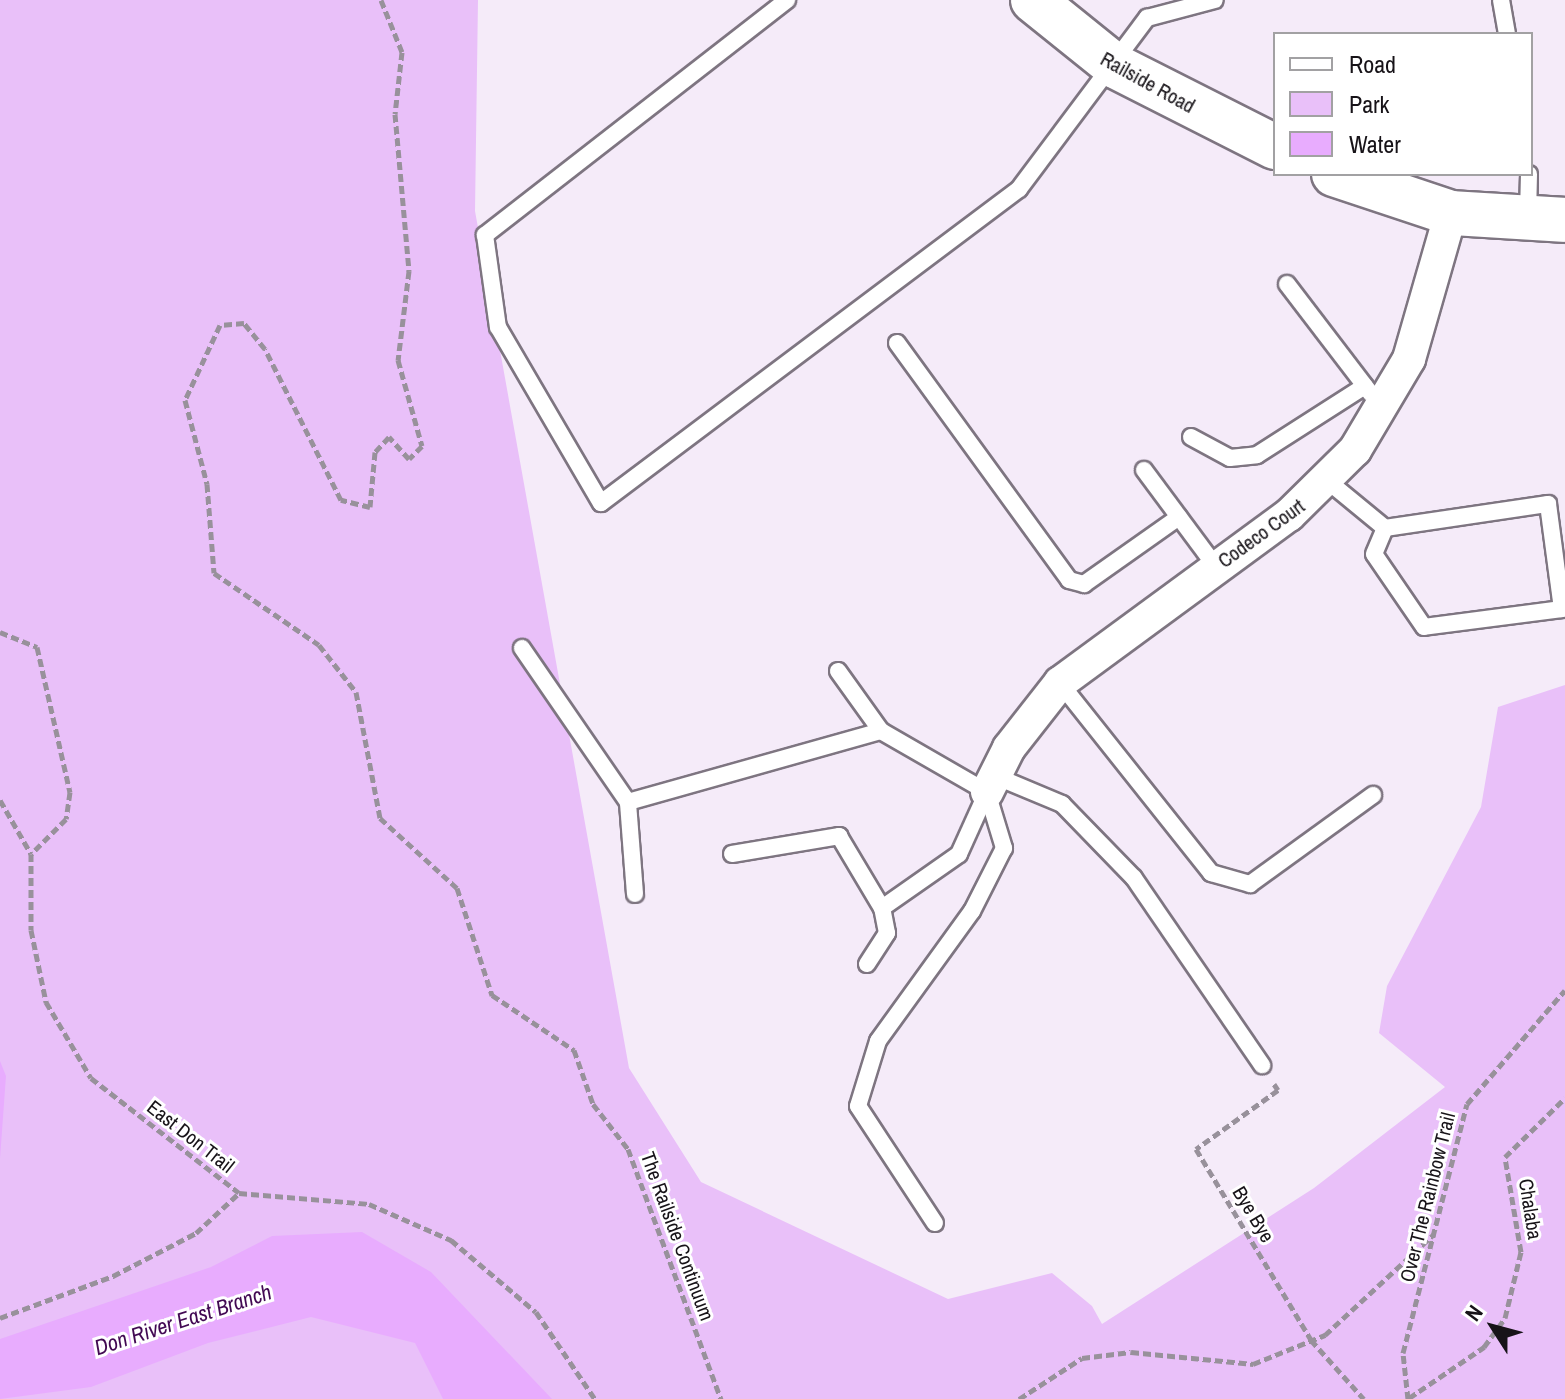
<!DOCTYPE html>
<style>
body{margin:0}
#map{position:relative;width:1565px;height:1399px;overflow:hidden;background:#f5ebf9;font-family:"Archivo Narrow",sans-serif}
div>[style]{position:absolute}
.green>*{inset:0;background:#e9c0f9}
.water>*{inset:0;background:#e8acfe}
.path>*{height:5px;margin-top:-2.5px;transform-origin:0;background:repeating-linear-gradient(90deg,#98919b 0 8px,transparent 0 12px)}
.roads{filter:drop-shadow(2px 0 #7e7581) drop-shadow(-2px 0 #7e7581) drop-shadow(0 2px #7e7581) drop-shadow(0 -2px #7e7581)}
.lane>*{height:16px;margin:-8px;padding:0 8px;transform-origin:8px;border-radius:8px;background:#fff}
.street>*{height:32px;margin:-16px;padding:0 16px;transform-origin:16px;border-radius:16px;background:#fff}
.secondary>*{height:44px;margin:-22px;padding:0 22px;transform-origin:22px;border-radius:22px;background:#fff}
span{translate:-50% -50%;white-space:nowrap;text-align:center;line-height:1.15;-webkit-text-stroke:6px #fff;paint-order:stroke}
.street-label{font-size:20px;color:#171318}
.water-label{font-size:22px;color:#420953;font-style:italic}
.legend{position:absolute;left:1273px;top:32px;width:260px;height:144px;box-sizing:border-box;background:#fff;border:2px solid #a2a1a3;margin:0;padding:10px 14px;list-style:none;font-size:24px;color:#171318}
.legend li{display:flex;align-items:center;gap:16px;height:40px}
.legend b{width:40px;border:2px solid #a2a1a3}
.north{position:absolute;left:1453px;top:1287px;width:80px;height:80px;-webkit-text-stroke:6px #fff;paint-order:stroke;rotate:306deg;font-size:22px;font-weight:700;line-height:32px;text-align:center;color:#171318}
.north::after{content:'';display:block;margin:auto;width:28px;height:36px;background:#171318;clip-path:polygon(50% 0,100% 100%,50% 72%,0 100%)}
</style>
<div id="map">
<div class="green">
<div style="clip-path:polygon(0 0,478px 0,475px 211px,629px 1068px,701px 1182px,948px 1299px,1052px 1273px,1092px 1306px,1102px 1324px,1314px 1188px,1445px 1087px,1379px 1033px,1387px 986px,1481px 807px,1498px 707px,1565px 685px,1565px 1399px,0 1399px)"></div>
</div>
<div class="water">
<div style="clip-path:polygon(0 1061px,6px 1076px,0 1159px)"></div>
<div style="clip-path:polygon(362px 1232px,431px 1272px,552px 1399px,443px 1399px,415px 1343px,311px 1317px,208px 1343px,91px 1387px,0 1399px,0 1339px,211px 1267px,272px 1236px)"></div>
</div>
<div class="path">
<div style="left:381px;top:0;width:56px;rotate:68deg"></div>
<div style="left:402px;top:52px;width:62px;rotate:96.4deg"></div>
<div style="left:395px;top:114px;width:158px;rotate:84.9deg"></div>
<div style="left:409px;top:271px;width:90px;rotate:97deg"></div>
<div style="left:398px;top:360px;width:89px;rotate:74.4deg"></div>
<div style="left:422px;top:446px;width:18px;rotate:135deg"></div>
<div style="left:409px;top:459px;width:30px;rotate:-132deg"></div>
<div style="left:389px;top:437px;width:21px;rotate:133deg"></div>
<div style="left:375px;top:452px;width:55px;rotate:95.2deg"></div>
<div style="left:370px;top:507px;width:30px;rotate:-166deg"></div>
<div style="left:341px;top:500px;width:169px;rotate:-116.7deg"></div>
<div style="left:265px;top:349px;width:33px;rotate:-129deg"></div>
<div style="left:244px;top:323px;width:24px;rotate:175deg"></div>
<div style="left:220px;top:325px;width:83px;rotate:115deg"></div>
<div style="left:185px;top:400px;width:87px;rotate:75.3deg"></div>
<div style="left:207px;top:484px;width:89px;rotate:85.5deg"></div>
<div style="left:214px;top:573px;width:127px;rotate:34.4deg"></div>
<div style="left:319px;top:645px;width:60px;rotate:51.8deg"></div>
<div style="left:356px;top:692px;width:128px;rotate:79.2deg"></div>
<div style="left:380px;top:818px;width:104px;rotate:42.3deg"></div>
<div style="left:457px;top:888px;width:113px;rotate:71.9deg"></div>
<div style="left:492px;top:995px;width:99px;rotate:33.9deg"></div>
<div style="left:574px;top:1050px;width:57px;rotate:70.6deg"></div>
<div style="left:593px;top:1104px;width:57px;rotate:52.1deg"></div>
<div style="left:628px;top:1149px;width:267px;rotate:69.6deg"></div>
<div style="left:0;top:632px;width:40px;rotate:22deg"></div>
<div style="left:37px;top:647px;width:149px;rotate:77.2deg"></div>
<div style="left:70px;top:792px;width:27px;rotate:98deg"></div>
<div style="left:66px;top:819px;width:49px;rotate:135deg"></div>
<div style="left:0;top:800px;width:62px;rotate:60.1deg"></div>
<div style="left:31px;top:854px;width:76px;rotate:90deg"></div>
<div style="left:31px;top:930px;width:74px;rotate:78.2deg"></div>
<div style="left:46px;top:1002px;width:88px;rotate:59.4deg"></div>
<div style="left:91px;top:1078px;width:187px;rotate:37.8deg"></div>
<div style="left:239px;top:1193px;width:130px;rotate:4.8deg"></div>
<div style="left:369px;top:1204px;width:90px;rotate:23.7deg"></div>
<div style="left:451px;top:1240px;width:111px;rotate:40.3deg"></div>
<div style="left:536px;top:1312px;width:105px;rotate:55.9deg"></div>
<div style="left:1274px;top:1084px;width:7px;rotate:56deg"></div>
<div style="left:1278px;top:1090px;width:101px;rotate:144.3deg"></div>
<div style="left:1196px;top:1149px;width:223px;rotate:58.9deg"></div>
<div style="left:1311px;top:1340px;width:79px;rotate:48.1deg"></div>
<div style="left:0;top:1318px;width:121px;rotate:-20.4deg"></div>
<div style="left:113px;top:1276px;width:93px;rotate:-27.4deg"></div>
<div style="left:196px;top:1233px;width:59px;rotate:-42.9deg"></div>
<div style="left:1409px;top:1398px;width:91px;rotate:-34.2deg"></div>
<div style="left:1484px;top:1347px;width:36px;rotate:-54deg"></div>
<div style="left:1505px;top:1318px;width:68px;rotate:-76.4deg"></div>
<div style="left:1521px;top:1252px;width:96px;rotate:-99.6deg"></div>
<div style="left:1505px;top:1157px;width:84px;rotate:-44.5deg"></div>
<div style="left:1019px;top:1399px;width:75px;rotate:-33.1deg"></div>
<div style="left:1082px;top:1358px;width:49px;rotate:-7deg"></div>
<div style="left:1131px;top:1352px;width:123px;rotate:5.6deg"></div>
<div style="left:1253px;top:1364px;width:78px;rotate:-21.9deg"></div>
<div style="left:1325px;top:1335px;width:149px;rotate:-42.8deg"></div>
<div style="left:1408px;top:1399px;width:46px;rotate:-96.2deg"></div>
<div style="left:1403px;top:1353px;width:257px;rotate:-75.6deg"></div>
<div style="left:1467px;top:1104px;width:150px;rotate:-49.3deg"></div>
</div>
<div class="roads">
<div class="lane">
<div style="left:787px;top:0;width:383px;rotate:142.1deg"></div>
<div style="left:485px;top:235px;width:93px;rotate:82deg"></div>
<div style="left:498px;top:327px;width:204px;rotate:59.7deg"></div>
<div style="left:601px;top:503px;width:523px;rotate:-36.91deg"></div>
<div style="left:1019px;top:189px;width:214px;rotate:-53.2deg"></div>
<div style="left:1147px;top:18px;width:70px;rotate:-14.8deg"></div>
<div style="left:1501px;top:0;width:35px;rotate:80deg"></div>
<div style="left:1528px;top:215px;width:41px;rotate:-88.6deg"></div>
<div style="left:1287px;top:284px;width:138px;rotate:52.6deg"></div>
<div style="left:897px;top:343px;width:293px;rotate:54deg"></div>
<div style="left:1069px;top:580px;width:16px;rotate:15deg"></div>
<div style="left:1084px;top:584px;width:116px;rotate:-35.2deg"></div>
<div style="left:1191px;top:437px;width:44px;rotate:28.3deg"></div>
<div style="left:1230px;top:458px;width:27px;rotate:-6deg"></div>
<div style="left:1257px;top:455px;width:128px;rotate:-32.6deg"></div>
<div style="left:1144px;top:470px;width:121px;rotate:53.4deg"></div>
<div style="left:1329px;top:482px;width:72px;rotate:39.4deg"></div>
<div style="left:1385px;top:528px;width:165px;rotate:-8.4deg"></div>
<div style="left:1548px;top:504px;width:106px;rotate:82.4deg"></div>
<div style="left:1562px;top:609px;width:139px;rotate:172.6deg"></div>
<div style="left:1424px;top:627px;width:88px;rotate:-124.4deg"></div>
<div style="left:1374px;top:554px;width:28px;rotate:-67deg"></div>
<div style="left:522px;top:648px;width:187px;rotate:55.5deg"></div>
<div style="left:838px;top:671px;width:74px;rotate:54.4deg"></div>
<div style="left:881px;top:731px;width:122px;rotate:29.9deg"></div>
<div style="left:987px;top:792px;width:59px;rotate:73.1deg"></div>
<div style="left:1004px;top:848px;width:71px;rotate:116.9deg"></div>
<div style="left:972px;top:911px;width:160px;rotate:125.9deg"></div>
<div style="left:878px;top:1041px;width:68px;rotate:107.1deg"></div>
<div style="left:858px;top:1106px;width:140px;rotate:56.7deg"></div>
<div style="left:1060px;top:683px;width:243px;rotate:51.5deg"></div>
<div style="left:1211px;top:873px;width:41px;rotate:15.8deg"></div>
<div style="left:1250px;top:884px;width:152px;rotate:-35.9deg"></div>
<div style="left:995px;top:776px;width:73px;rotate:22.7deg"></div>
<div style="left:1062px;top:804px;width:103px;rotate:45.8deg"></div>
<div style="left:1134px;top:878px;width:227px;rotate:55.6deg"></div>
<div style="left:732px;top:854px;width:109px;rotate:-9.5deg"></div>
<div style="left:839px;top:836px;width:84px;rotate:59.2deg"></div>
<div style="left:882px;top:908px;width:94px;rotate:-35deg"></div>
<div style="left:959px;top:854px;width:68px;rotate:-65.7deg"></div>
<div style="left:635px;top:894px;width:92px;rotate:-94.4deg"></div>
<div style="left:628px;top:802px;width:263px;rotate:-15.7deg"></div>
<div style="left:867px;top:964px;width:37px;rotate:-57deg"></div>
<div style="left:887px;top:933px;width:25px;rotate:-101deg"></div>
</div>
<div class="street">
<div style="left:987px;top:792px;width:49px;rotate:-63.4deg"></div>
<div style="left:1009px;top:748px;width:83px;rotate:-51.9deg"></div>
<div style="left:1060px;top:683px;width:284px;rotate:-36.3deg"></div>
<div style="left:1289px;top:515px;width:93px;rotate:-44.6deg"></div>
<div style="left:1355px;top:450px;width:106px;rotate:-59.3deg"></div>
<div style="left:1409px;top:359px;width:152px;rotate:-74deg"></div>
</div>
<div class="secondary">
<div style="left:1033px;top:0;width:105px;rotate:38.8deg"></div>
<div style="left:1115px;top:66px;width:179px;rotate:26.9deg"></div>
<div style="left:1334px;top:174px;width:123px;rotate:18.4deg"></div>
<div style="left:1451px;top:213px;width:114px;rotate:3.5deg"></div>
</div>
</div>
<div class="street-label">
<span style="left:1148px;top:82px;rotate:29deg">Railside Road</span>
<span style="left:1261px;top:533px;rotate:-36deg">Codeco Court</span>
<span style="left:191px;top:1136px;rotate:38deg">East Don Trail</span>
<span style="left:1427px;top:1197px;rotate:-76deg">Over The Rainbow Trail</span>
<span style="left:1531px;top:1209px;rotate:81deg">Chalaba</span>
<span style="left:1254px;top:1214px;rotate:59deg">Bye Bye</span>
<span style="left:678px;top:1236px;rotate:70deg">The Railside Continuum</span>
</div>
<div class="water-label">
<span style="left:183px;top:1320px;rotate:-18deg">Don River East Branch</span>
</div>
<ul class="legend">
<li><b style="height:10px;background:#fff"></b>Road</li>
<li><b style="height:22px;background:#e9c0f9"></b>Park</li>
<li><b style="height:22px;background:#e8acfe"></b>Water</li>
</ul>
<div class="north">N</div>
</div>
